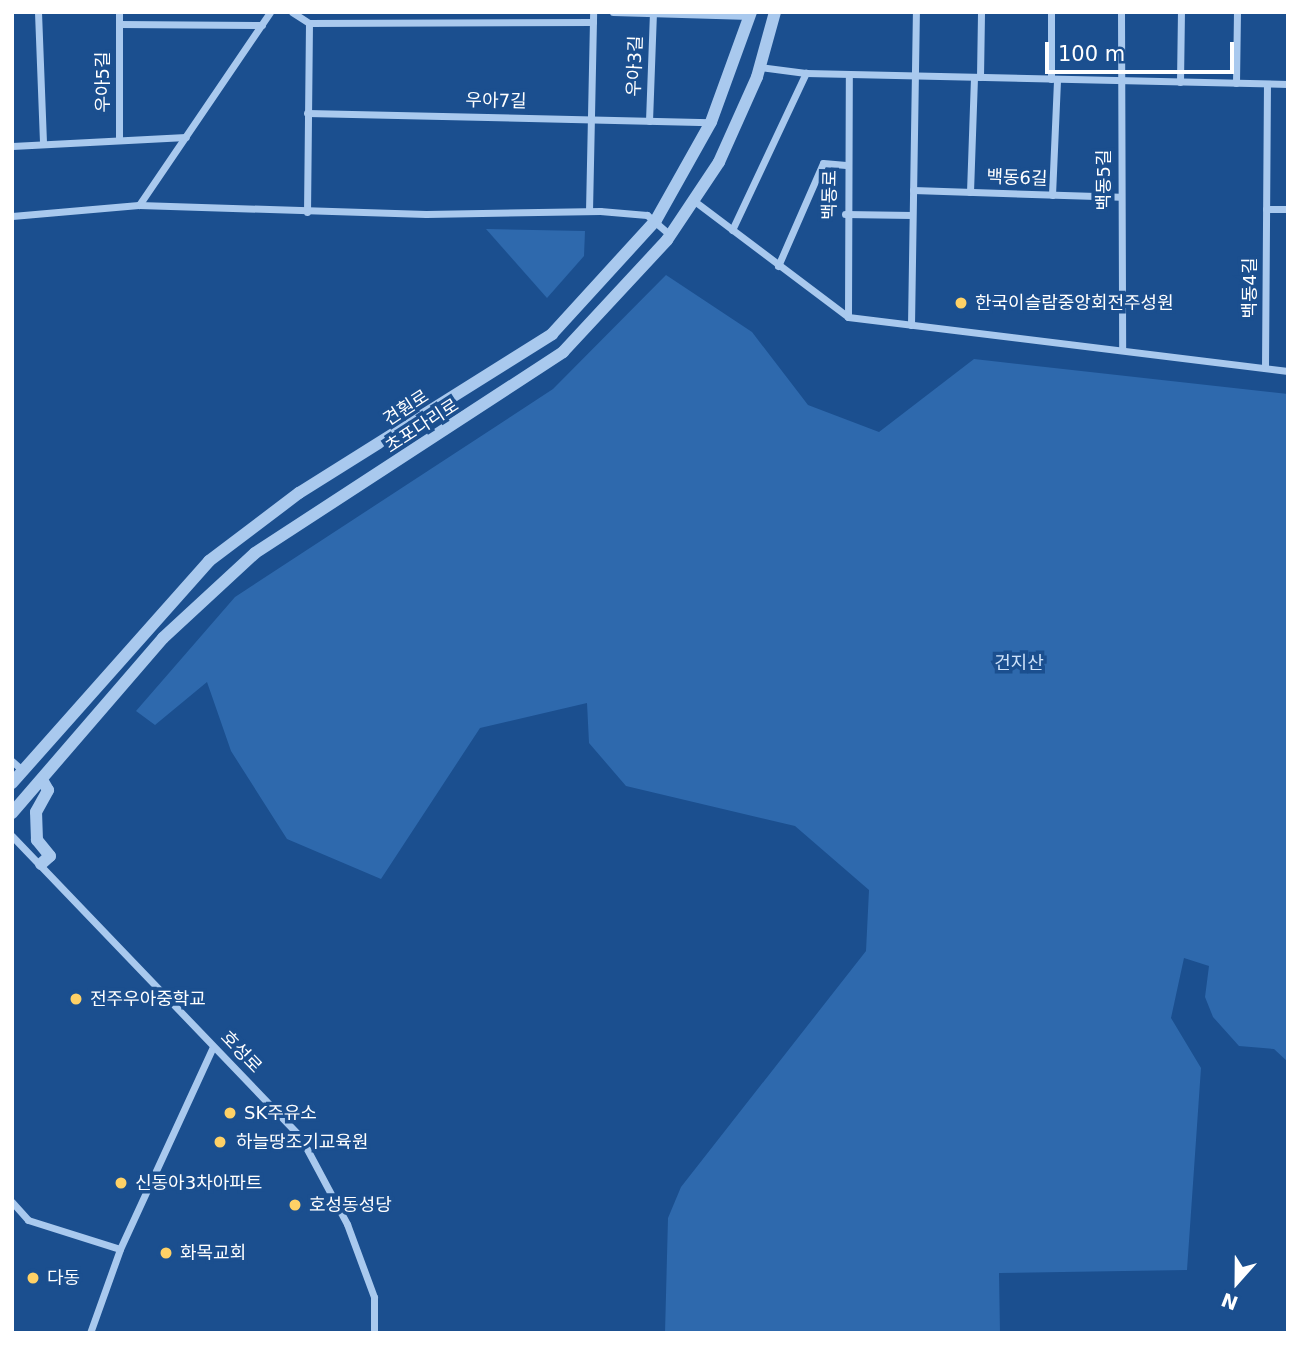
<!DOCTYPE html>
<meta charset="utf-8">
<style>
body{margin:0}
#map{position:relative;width:1300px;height:1345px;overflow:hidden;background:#1b4f8f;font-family:"DejaVu Sans","Noto Sans KR",sans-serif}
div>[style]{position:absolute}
.green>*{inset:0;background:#2e69ad}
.minor>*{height:7px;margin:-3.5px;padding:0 3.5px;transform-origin:3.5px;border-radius:3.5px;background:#a9c9ee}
.tertiary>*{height:12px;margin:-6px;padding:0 6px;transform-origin:6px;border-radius:6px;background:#a9c9ee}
.dots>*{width:19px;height:19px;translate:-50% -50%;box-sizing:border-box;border:4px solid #1b4f8f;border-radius:50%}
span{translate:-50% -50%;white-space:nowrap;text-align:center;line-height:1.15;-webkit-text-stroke:7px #1b4f8f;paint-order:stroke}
.street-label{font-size:18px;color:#fff}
.poi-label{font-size:18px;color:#fff}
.left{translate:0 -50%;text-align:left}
.park-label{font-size:18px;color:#cfe3fa}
.frame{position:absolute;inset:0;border:14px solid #fff;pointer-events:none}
.north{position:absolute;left:1202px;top:1247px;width:70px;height:70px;-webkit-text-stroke:5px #1b4f8f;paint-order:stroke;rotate:201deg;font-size:19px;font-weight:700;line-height:28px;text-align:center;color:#fff}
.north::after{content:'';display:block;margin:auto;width:24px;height:32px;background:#fff;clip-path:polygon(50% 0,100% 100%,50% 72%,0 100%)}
.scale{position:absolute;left:1045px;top:42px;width:189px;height:32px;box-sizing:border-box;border:4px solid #fff;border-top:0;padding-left:9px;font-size:21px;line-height:24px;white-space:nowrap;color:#fff;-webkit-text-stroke:5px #1b4f8f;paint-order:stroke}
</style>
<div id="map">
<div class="green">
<div style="clip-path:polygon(486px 229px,585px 231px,584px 256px,547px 298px)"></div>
<div style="clip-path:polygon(666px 275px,752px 332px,808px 405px,879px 432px,974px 359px,1288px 394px,1288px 1062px,1274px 1049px,1239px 1046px,1213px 1017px,1205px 997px,1209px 966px,1184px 958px,1171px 1018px,1201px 1068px,1187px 1270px,999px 1273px,1000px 1333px,665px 1333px,668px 1218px,681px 1187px,866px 951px,869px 890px,795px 826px,626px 786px,589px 743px,587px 703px,480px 728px,381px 879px,287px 839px,231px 751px,207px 682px,155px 725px,136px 711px,235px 597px,553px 389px)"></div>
</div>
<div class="minor">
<div style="left:38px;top:12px;width:131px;rotate:87.8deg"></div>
<div style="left:119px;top:12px;width:128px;rotate:90deg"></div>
<div style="left:292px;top:12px;width:20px;rotate:33deg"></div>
<div style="left:309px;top:23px;width:189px;rotate:90.6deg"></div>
<div style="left:613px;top:12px;width:137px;rotate:1.7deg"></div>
<div style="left:1051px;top:12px;width:67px;rotate:90deg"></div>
<div style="left:1121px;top:12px;width:337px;rotate:89.8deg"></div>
<div style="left:309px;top:23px;width:284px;rotate:-0.2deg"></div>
<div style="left:119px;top:24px;width:143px;rotate:0.4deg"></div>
<div style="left:759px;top:67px;width:47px;rotate:7.3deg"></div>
<div style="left:806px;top:73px;width:482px;rotate:1.3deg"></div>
<div style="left:980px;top:77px;width:65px;rotate:-89.1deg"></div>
<div style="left:1180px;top:82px;width:70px;rotate:-89.2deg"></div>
<div style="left:1236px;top:83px;width:71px;rotate:-89.2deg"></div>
<div style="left:307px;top:113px;width:403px;rotate:1.3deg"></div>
<div style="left:649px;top:121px;width:109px;rotate:-87.9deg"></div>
<div style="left:12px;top:146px;width:174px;rotate:-3deg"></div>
<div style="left:913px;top:190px;width:207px;rotate:1.9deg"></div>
<div style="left:970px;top:192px;width:115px;rotate:-88deg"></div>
<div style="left:1052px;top:195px;width:116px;rotate:-87.5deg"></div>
<div style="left:693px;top:200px;width:194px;rotate:37deg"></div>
<div style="left:848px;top:317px;width:443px;rotate:7deg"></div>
<div style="left:139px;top:205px;width:233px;rotate:-55.8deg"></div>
<div style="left:1266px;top:209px;width:22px"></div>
<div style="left:589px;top:211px;width:199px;rotate:-88.8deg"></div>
<div style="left:845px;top:214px;width:67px;rotate:0.9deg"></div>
<div style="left:12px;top:216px;width:127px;rotate:-5deg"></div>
<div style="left:139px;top:205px;width:287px;rotate:1.8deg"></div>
<div style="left:426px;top:214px;width:174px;rotate:-1deg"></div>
<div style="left:600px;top:211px;width:47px;rotate:4.9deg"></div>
<div style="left:647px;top:215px;width:30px;rotate:41deg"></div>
<div style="left:732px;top:230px;width:174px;rotate:-64.8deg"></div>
<div style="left:778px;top:266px;width:112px;rotate:-66.4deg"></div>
<div style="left:823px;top:163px;width:23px;rotate:5deg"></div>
<div style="left:848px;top:317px;width:243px;rotate:-89.8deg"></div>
<div style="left:911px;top:325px;width:313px;rotate:-89.1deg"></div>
<div style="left:1265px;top:368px;width:284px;rotate:-89.6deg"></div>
<div style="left:12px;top:761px;width:15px;rotate:42deg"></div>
<div style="left:12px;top:836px;width:416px;rotate:46.2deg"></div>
<div style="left:300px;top:1136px;width:100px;rotate:61.9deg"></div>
<div style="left:347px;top:1224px;width:78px;rotate:69.7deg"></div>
<div style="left:374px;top:1297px;width:36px;rotate:90deg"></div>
<div style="left:12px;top:1202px;width:24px;rotate:48deg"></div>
<div style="left:28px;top:1220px;width:96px;rotate:17.5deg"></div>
<div style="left:90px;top:1333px;width:89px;rotate:-70.3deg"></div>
<div style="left:120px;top:1249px;width:222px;rotate:-65.3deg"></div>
</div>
<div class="tertiary">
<div style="left:12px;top:783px;width:297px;rotate:-48.4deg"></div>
<div style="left:209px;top:561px;width:113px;rotate:-37.1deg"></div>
<div style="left:299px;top:493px;width:299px;rotate:-32.1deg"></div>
<div style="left:552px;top:334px;width:154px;rotate:-47.6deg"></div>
<div style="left:656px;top:220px;width:112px;rotate:-60.7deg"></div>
<div style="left:711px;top:122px;width:117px;rotate:-70deg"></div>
<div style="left:12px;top:813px;width:231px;rotate:-49.2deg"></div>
<div style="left:163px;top:638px;width:125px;rotate:-42.7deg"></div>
<div style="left:255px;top:553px;width:368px;rotate:-33.1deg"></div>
<div style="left:563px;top:352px;width:153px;rotate:-47.1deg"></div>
<div style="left:667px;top:240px;width:94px;rotate:-56.3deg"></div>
<div style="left:719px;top:162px;width:93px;rotate:-65.9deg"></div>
<div style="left:757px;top:77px;width:67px;rotate:-74.5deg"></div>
<div style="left:41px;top:864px;width:12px;rotate:-42deg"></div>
<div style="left:50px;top:856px;width:21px;rotate:-129deg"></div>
<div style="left:37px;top:840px;width:28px;rotate:-92deg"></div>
<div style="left:36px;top:812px;width:25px;rotate:-61deg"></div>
<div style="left:48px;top:790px;width:12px;rotate:-121deg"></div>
</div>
<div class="dots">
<div style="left:961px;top:303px;background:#ffd166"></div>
<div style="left:76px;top:999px;background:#ffd166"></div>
<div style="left:230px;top:1113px;background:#ffd166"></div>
<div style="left:220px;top:1142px;background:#ffd166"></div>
<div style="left:121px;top:1183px;background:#ffd166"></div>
<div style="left:295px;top:1205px;background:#ffd166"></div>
<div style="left:166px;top:1253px;background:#ffd166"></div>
<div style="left:33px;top:1278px;background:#ffd166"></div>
</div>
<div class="street-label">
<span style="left:635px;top:66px;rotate:-88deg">우아3길</span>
<span style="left:103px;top:82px;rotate:-90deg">우아5길</span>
<span style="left:496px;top:101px;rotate:1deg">우아7길</span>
<span style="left:1017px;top:178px;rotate:2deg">백동6길</span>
<span style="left:1104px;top:180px;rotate:-90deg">백동5길</span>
<span style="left:830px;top:195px;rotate:-89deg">백동로</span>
<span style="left:1250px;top:288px;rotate:-90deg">백동4길</span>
<span style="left:406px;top:408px;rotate:-33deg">견훤로</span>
<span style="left:422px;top:426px;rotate:-33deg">초포다리로</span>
<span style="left:241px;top:1052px;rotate:46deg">호성로</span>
</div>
<div class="poi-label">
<span class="left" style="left:975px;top:303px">한국이슬람중앙회전주성원</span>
<span class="left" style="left:90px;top:999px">전주우아중학교</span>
<span class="left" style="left:244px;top:1113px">SK주유소</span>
<span class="left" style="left:236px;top:1142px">하늘땅조기교육원</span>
<span class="left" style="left:135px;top:1183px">신동아3차아파트</span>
<span class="left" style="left:309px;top:1205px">호성동성당</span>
<span class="left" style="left:180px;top:1253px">화목교회</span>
<span class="left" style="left:47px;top:1278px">다동</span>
</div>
<div class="park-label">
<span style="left:1019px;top:663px">건지산</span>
</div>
<div class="frame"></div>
<div class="north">N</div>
<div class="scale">100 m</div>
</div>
